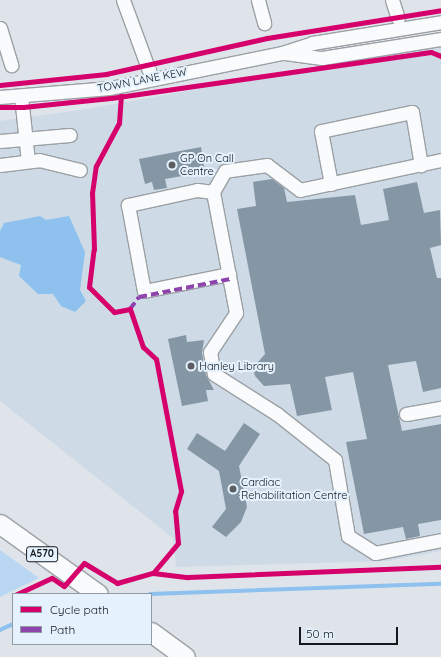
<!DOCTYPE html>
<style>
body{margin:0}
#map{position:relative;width:441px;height:657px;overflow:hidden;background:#dee4ea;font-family:Quicksand,sans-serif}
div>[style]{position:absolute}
.built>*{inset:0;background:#cedbe7}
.green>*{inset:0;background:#b9d7f3}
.water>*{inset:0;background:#8ec1ee}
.stream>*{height:4px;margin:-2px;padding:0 2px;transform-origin:2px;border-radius:2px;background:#8ec1ee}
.building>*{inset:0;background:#8597a4}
.roads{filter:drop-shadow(1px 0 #9ba0a4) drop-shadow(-1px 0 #9ba0a4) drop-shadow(0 1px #9ba0a4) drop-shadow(0 -1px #9ba0a4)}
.minor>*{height:13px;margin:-6.5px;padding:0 6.5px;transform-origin:6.5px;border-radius:6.5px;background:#fafbfc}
.highway>*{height:19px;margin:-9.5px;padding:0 9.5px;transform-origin:9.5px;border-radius:9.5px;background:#fafbfc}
.quiet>*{height:4px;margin-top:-2px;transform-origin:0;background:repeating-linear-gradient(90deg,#8e44ad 0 8px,transparent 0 12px)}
.cycleway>*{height:5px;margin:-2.5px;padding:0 2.5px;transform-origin:2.5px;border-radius:2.5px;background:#d6006c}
.dots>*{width:11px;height:11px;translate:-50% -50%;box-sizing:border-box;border:2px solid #e5f2fe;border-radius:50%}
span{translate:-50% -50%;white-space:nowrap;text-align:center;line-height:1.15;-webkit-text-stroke:4px #e5f2fe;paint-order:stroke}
.shield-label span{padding:1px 3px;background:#e5f2fe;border:1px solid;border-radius:3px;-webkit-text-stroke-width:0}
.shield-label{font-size:10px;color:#14181c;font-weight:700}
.street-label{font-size:11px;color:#14181c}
.poi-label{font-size:11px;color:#14181c}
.left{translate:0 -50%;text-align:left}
.legend{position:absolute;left:12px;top:593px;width:140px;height:52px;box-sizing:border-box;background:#e5f2fe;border:1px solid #919ba4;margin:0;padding:5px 7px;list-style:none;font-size:12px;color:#14181c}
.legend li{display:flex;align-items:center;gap:8px;height:20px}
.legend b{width:20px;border:1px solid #919ba4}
.scale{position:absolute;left:299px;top:627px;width:99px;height:18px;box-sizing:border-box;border:2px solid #14181c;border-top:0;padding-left:5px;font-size:12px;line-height:14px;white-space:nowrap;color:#14181c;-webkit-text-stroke:3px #e5f2fe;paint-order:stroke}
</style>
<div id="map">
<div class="built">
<div style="clip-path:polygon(441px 46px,441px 551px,388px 561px,176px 567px,173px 538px,0 401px,0 121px,86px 109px)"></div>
</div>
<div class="green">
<div style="clip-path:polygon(0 550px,39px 578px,0 597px)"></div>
</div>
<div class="water">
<div style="clip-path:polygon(40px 216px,46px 220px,69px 216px,85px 252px,80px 290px,86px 301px,75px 312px,61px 306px,53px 294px,38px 294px,19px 276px,21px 265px,0 257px,0 231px,4px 223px)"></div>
</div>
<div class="stream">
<div style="left:150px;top:594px;width:291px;rotate:-2deg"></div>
<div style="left:0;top:630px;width:14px;rotate:-25deg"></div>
</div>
<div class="building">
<div style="clip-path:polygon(201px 147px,205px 172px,165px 179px,167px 188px,154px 190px,152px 182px,145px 184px,139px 159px)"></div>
<div style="clip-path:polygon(272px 179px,284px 188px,287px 202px,355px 195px,361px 225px,389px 220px,383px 189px,417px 182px,424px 213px,440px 210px,441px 245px,430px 248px,437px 278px,441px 278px,441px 388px,423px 392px,416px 361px,388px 365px,402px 431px,441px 424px,441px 520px,418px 524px,420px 536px,406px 539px,403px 527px,364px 534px,346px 442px,367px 439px,353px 372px,325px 377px,332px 410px,297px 416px,290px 384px,264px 386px,255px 376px,253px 368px,265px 354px,237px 209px,256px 206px,253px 182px)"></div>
<div style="clip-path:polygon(186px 335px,187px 342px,204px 340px,202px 353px,206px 375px,214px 390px,206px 390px,208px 401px,182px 406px,168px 339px)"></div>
<div style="clip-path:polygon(244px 423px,260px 434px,239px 466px,247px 507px,241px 522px,226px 537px,212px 527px,226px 509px,219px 471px,187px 449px,197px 433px,225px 451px)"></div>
</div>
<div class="roads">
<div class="minor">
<div style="left:123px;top:0;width:84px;rotate:69.8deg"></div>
<div style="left:258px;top:0;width:24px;rotate:75deg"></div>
<div style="left:392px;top:0;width:19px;rotate:72deg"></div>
<div style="left:0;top:28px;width:39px;rotate:73deg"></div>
<div style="left:285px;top:53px;width:37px;rotate:8deg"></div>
<div style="left:322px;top:58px;width:121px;rotate:-9.1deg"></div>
<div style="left:21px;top:96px;width:65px;rotate:83.9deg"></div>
<div style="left:0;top:97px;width:110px;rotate:-4.7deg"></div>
<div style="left:110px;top:88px;width:176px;rotate:-11.5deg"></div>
<div style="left:282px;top:53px;width:32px;rotate:-18deg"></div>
<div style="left:312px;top:43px;width:131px;rotate:-9.2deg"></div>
<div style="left:0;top:141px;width:70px;rotate:-4.9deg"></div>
<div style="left:441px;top:160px;width:144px;rotate:168deg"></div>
<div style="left:300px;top:190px;width:41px;rotate:-142.9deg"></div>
<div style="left:267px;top:165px;width:42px;rotate:171.9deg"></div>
<div style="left:225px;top:171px;width:24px;rotate:120deg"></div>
<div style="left:213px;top:192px;width:123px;rotate:79.2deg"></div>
<div style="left:236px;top:313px;width:47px;rotate:123.7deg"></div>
<div style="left:210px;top:352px;width:22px;rotate:80deg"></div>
<div style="left:214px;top:374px;width:75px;rotate:32.4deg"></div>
<div style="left:277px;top:414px;width:74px;rotate:38.4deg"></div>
<div style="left:335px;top:460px;width:77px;rotate:80.3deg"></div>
<div style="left:348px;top:536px;width:32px;rotate:32deg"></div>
<div style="left:375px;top:553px;width:67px;rotate:-11.1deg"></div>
<div style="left:0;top:165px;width:39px;rotate:-7deg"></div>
<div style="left:39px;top:160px;width:42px;rotate:13.7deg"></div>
<div style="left:331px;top:184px;width:54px;rotate:-100.7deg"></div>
<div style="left:321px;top:131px;width:93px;rotate:-11.8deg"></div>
<div style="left:412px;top:112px;width:54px;rotate:80.4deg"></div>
<div style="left:213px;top:192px;width:16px;rotate:-173deg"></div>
<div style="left:197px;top:190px;width:71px;rotate:167.7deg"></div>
<div style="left:128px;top:205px;width:87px;rotate:79.5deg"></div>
<div style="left:144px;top:291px;width:87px;rotate:-11.3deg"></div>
<div style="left:406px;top:414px;width:36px;rotate:-10deg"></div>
</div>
<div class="highway">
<div style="left:0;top:524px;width:120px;rotate:35.5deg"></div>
<div style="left:151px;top:632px;width:42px;rotate:36.3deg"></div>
</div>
</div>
<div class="quiet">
<div style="left:130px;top:309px;width:15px;rotate:-53deg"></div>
<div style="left:139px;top:297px;width:93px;rotate:-11.2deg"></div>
</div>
<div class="cycleway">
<div style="left:0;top:85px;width:107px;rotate:-5.9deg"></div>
<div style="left:106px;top:74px;width:165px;rotate:-12.6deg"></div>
<div style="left:267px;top:38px;width:176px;rotate:-9.1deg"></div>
<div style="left:0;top:107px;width:23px"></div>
<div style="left:23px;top:107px;width:88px;rotate:-5.8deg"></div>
<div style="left:111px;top:98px;width:323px;rotate:-8.2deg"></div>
<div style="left:431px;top:52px;width:11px;rotate:22deg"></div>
<div style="left:153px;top:573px;width:35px;rotate:7deg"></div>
<div style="left:188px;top:577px;width:253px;rotate:-2.3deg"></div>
<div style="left:17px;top:594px;width:38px;rotate:-25deg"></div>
<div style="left:52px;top:578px;width:14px;rotate:34deg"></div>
<div style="left:64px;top:586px;width:30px;rotate:-49deg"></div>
<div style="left:84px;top:563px;width:39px;rotate:31deg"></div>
<div style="left:117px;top:583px;width:37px;rotate:-16deg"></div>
<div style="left:153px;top:573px;width:39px;rotate:-50deg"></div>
<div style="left:178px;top:543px;width:32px;rotate:-95deg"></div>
<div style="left:175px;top:511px;width:21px;rotate:-73deg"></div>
<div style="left:181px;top:491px;width:134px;rotate:-100.7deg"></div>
<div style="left:156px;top:359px;width:18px;rotate:-137deg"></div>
<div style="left:143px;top:347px;width:40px;rotate:-108.9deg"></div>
<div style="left:130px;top:309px;width:16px;rotate:169deg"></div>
<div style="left:114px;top:312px;width:35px;rotate:-135deg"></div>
<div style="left:89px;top:287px;width:38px;rotate:-83deg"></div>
<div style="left:94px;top:249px;width:56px;rotate:-92deg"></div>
<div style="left:92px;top:193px;width:27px;rotate:-82deg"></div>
<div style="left:96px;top:166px;width:49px;rotate:-61.9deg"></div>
<div style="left:119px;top:123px;width:27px;rotate:-86deg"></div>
</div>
<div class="dots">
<div style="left:172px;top:165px;background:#5b5f64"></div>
<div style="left:191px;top:366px;background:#5b5f64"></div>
<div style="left:233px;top:489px;background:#5b5f64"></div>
</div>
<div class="shield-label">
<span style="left:42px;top:554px">A570</span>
</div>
<div class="street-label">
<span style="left:142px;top:80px;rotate:-11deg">TOWN LANE KEW</span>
</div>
<div class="poi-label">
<span class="left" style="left:180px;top:165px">GP On Call<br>Centre</span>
<span class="left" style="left:199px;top:366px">Hanley Library</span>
<span class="left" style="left:241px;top:489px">Cardiac<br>Rehabilitation Centre</span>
</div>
<ul class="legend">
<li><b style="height:5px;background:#d6006c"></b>Cycle path</li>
<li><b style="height:5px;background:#8e44ad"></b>Path</li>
</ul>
<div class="scale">50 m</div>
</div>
